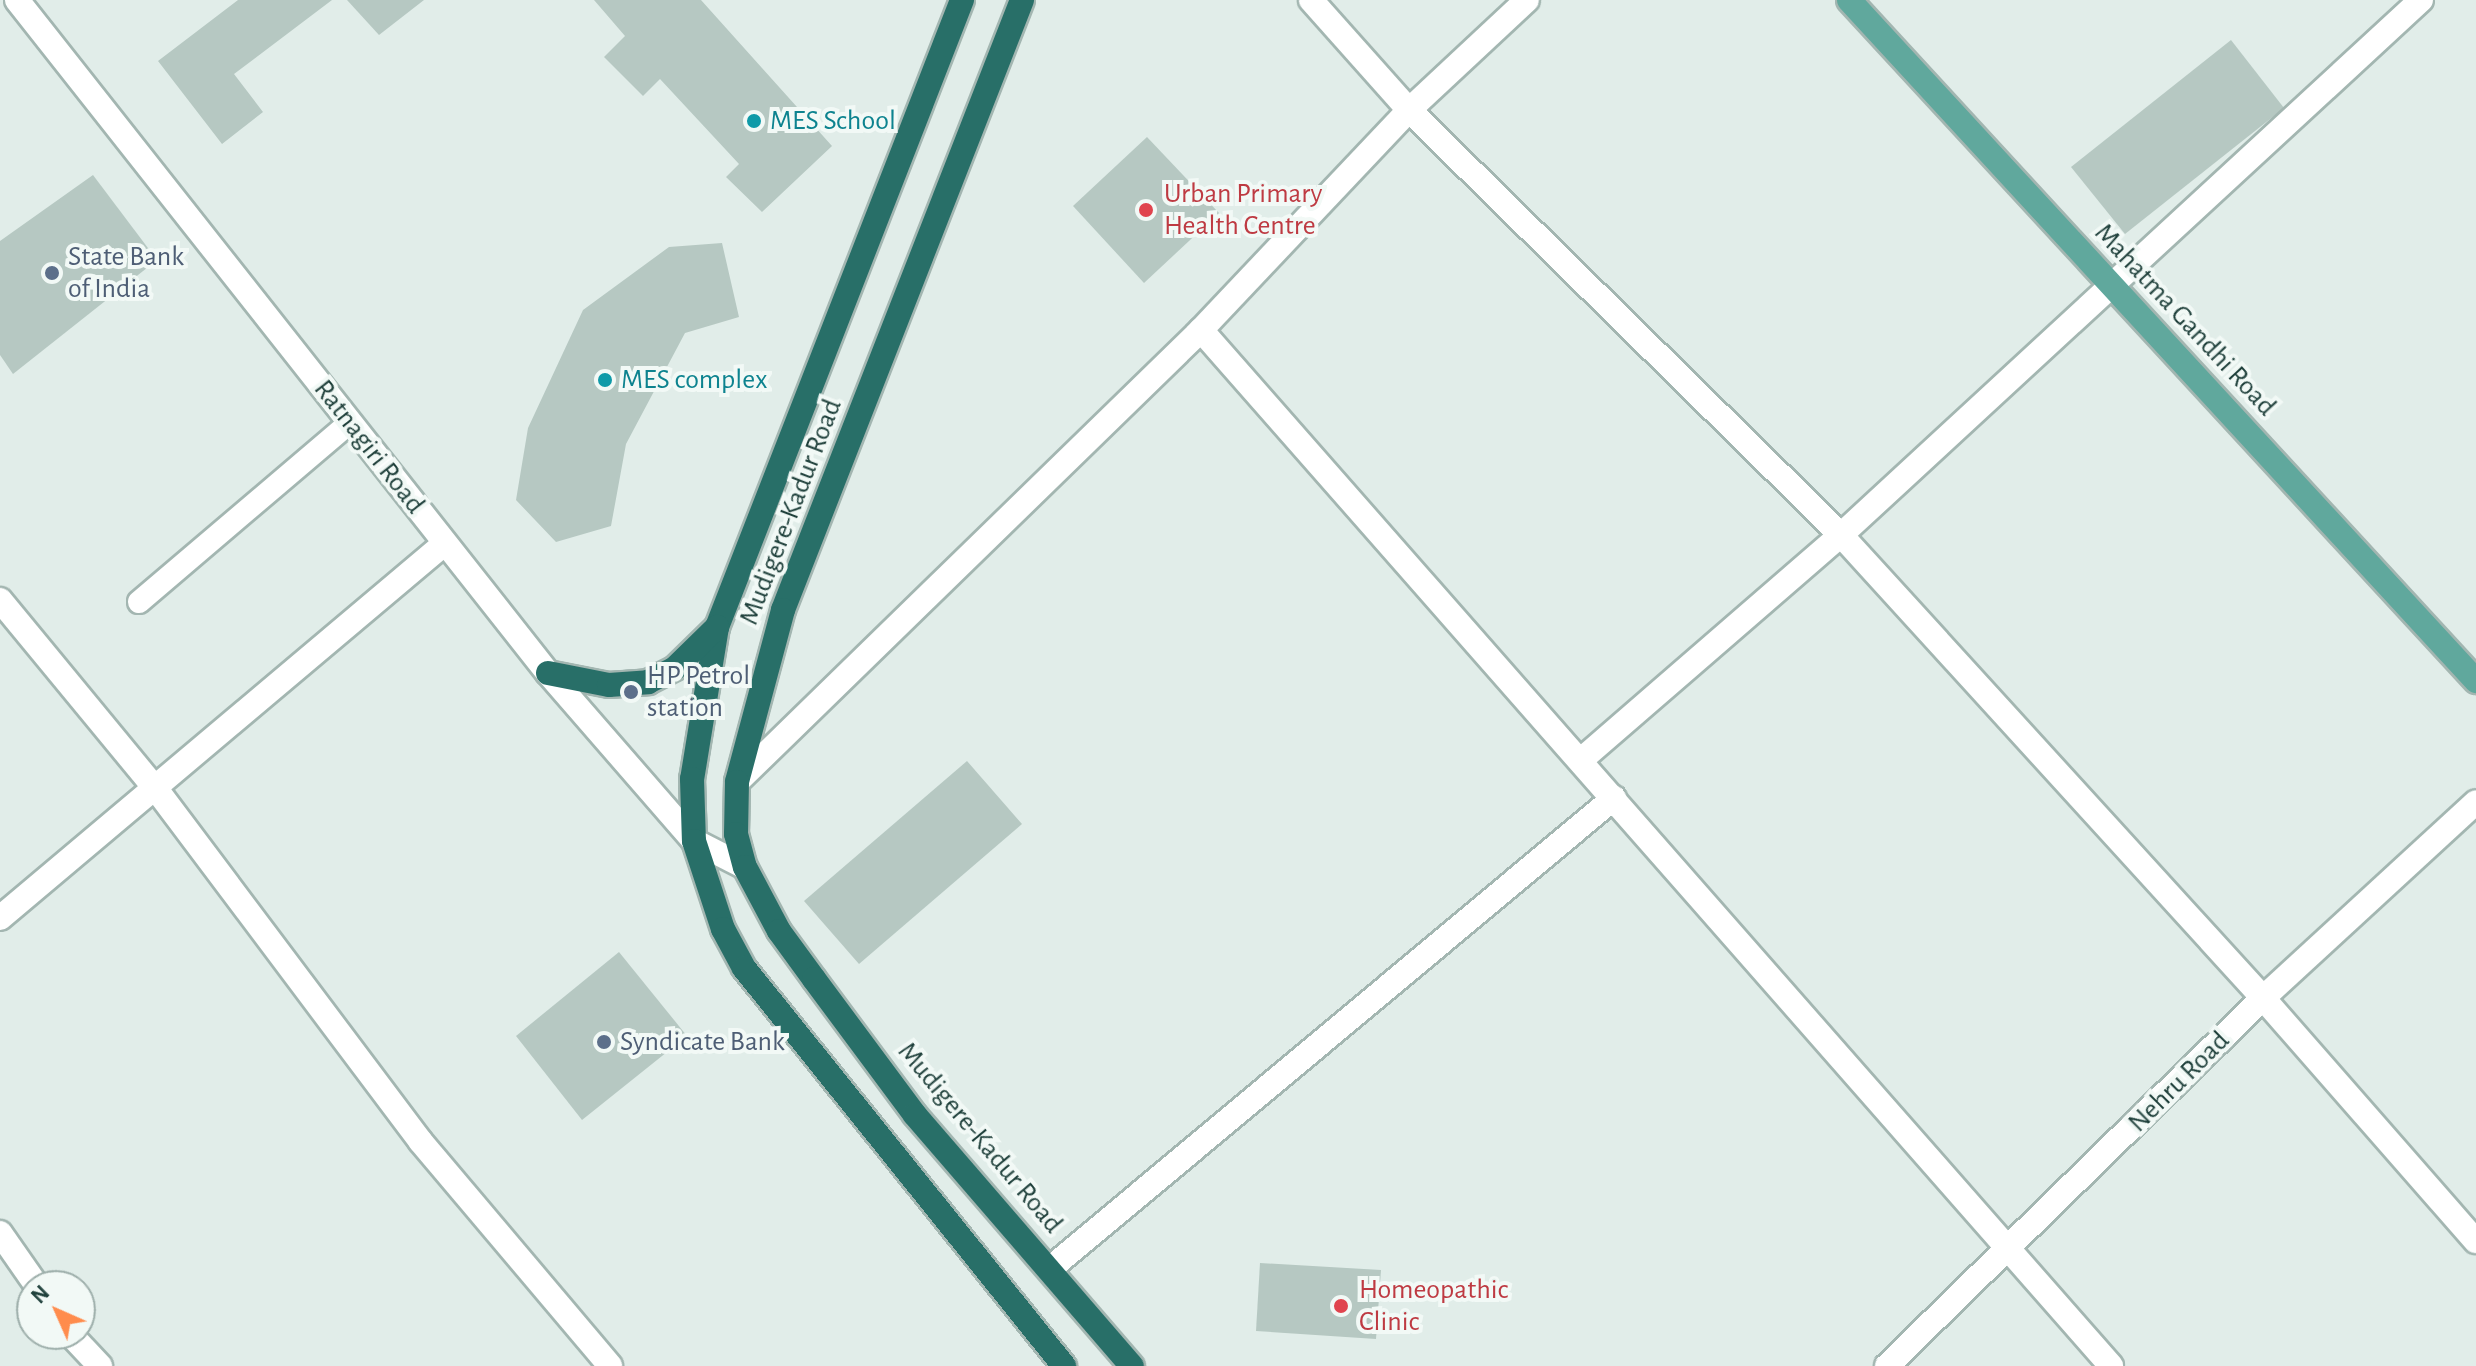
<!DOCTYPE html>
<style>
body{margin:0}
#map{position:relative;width:2476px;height:1366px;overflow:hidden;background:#e1ede9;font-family:"Alegreya Sans",sans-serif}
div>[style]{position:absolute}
.building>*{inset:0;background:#b6c8c2}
.roads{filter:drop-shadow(2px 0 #a3b6b1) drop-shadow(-2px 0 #a3b6b1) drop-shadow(0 2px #a3b6b1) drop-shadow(0 -2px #a3b6b1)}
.lane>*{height:22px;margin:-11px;padding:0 11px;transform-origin:11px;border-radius:11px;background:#fff}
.street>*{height:24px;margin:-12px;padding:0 12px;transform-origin:12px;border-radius:12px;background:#fff}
.secondary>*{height:24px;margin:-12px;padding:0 12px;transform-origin:12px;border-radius:12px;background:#fff}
.primary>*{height:24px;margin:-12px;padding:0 12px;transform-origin:12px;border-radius:12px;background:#60a89d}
.highway>*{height:24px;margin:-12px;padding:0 12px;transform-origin:12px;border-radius:12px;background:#286f68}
.dots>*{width:22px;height:22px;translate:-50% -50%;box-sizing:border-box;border:4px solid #f2f9f6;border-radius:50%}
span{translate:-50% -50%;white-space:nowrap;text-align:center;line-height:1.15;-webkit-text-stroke:8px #f2f9f6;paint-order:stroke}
.culture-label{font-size:28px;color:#0d838f}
.left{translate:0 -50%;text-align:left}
.health-label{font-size:28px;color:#be3a42}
.service-label{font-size:28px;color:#4e5e75}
.street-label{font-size:28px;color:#1f403b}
.north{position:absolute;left:16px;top:1270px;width:80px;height:80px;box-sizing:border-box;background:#f2f9f6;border:2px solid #9eafab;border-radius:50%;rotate:315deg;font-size:22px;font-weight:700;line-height:32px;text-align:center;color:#1f403b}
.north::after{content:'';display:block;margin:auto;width:28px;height:36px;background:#ff8c4d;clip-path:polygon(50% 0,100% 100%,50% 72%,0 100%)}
</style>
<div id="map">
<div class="building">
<div style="clip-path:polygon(238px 0,332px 0,234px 74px,263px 112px,222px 144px,158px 61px)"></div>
<div style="clip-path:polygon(347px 0,424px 0,379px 35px)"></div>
<div style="clip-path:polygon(594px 0,701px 0,832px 146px,762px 212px,726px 177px,739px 164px,660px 79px,643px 96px,604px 57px,625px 36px)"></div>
<div style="clip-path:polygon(2231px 40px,2284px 108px,2125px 234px,2071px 167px)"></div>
<div style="clip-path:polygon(1147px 137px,1219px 213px,1144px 283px,1073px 206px)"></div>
<div style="clip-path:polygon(93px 175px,157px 260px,13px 374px,0 355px,0 241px)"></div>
<div style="clip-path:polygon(722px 243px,739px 317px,685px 333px,626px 444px,611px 526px,556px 542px,516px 500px,528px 428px,583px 310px,669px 247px)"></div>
<div style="clip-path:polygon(967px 761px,1022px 824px,859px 964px,804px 901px)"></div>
<div style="clip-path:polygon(619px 952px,687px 1036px,582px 1120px,516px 1036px)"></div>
<div style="clip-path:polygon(1260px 1263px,1381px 1270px,1376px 1339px,1256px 1331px)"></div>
</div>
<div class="roads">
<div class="lane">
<div style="left:139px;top:602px;width:276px;rotate:-40.4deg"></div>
</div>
<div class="street">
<div style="left:17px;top:0;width:857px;rotate:51.73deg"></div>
<div style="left:548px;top:673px;width:223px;rotate:49deg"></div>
<div style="left:694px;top:841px;width:57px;rotate:27deg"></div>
<div style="left:1311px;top:0;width:147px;rotate:48.3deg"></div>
<div style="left:1409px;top:110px;width:606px;rotate:44.53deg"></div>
<div style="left:1841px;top:535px;width:626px;rotate:47.65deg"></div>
<div style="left:2263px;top:998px;width:323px;rotate:48.8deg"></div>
<div style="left:1201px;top:330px;width:1379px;rotate:48.7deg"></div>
<div style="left:0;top:600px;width:245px;rotate:50.5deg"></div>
<div style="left:156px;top:789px;width:441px;rotate:53.1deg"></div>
<div style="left:421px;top:1142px;width:293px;rotate:49.8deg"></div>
<div style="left:1581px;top:760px;width:344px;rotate:-40.9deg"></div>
<div style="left:1841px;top:535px;width:789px;rotate:-42.69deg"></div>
<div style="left:737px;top:782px;width:648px;rotate:-44.25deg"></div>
<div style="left:1201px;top:330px;width:303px;rotate:-46.6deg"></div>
<div style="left:1409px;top:110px;width:161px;rotate:-43deg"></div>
<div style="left:0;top:918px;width:581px;rotate:-40.11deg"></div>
<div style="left:0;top:1233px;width:65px;rotate:55.1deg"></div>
<div style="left:1052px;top:1267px;width:732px;rotate:-39.85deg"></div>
<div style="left:70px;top:1334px;width:44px;rotate:46.8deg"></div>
</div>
<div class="secondary">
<div style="left:1887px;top:1366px;width:526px;rotate:-44.38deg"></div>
<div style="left:2263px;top:998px;width:289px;rotate:-42.6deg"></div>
</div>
<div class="primary">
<div style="left:1849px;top:0;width:926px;rotate:47.36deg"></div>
</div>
<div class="highway">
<div style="left:962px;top:0;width:673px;rotate:111.34deg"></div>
<div style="left:717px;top:627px;width:154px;rotate:99.3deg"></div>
<div style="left:692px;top:779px;width:62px;rotate:88.2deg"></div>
<div style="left:694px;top:841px;width:93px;rotate:71.8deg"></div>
<div style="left:723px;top:929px;width:44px;rotate:61.7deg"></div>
<div style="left:744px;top:968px;width:511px;rotate:51.2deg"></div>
<div style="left:1022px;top:0;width:655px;rotate:111.4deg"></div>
<div style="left:783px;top:610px;width:178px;rotate:105deg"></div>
<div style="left:737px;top:782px;width:52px;rotate:91.1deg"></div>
<div style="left:736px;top:834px;width:34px;rotate:75deg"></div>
<div style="left:745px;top:867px;width:72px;rotate:62deg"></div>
<div style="left:779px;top:931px;width:59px;rotate:53.9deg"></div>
<div style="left:814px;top:979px;width:169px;rotate:53.4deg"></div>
<div style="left:915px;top:1115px;width:332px;rotate:49.2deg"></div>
<div style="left:548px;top:673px;width:62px;rotate:11.1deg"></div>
<div style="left:609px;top:685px;width:39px;rotate:-4deg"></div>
<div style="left:648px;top:682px;width:30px;rotate:-27deg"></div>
<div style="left:675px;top:668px;width:59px;rotate:-44.3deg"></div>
</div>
</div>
<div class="dots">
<div style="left:754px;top:121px;background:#0f9aa8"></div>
<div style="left:1146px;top:210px;background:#e0444e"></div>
<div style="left:52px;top:273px;background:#5c6f8a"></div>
<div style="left:605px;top:380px;background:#0f9aa8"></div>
<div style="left:631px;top:692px;background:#5c6f8a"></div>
<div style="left:604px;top:1042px;background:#5c6f8a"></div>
<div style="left:1341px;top:1306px;background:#e0444e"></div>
</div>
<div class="culture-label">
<span class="left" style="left:770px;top:121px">MES School</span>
<span class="left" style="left:621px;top:380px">MES complex</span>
</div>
<div class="health-label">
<span class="left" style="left:1164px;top:210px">Urban Primary<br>Health Centre</span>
<span class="left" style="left:1359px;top:1306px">Homeopathic<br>Clinic</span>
</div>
<div class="service-label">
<span class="left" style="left:68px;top:273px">State Bank<br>of India</span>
<span class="left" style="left:647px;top:692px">HP Petrol<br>station</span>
<span class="left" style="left:620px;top:1042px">Syndicate Bank</span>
</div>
<div class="street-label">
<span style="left:2185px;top:320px;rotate:47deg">Mahatma Gandhi Road</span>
<span style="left:369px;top:447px;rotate:52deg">Ratnagiri Road</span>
<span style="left:791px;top:512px;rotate:-69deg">Mudigere-Kadur Road</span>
<span style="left:2179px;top:1082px;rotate:-45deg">Nehru Road</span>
<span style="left:980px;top:1138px;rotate:50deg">Mudigere-Kadur Road</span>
</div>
<div class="north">N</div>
</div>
